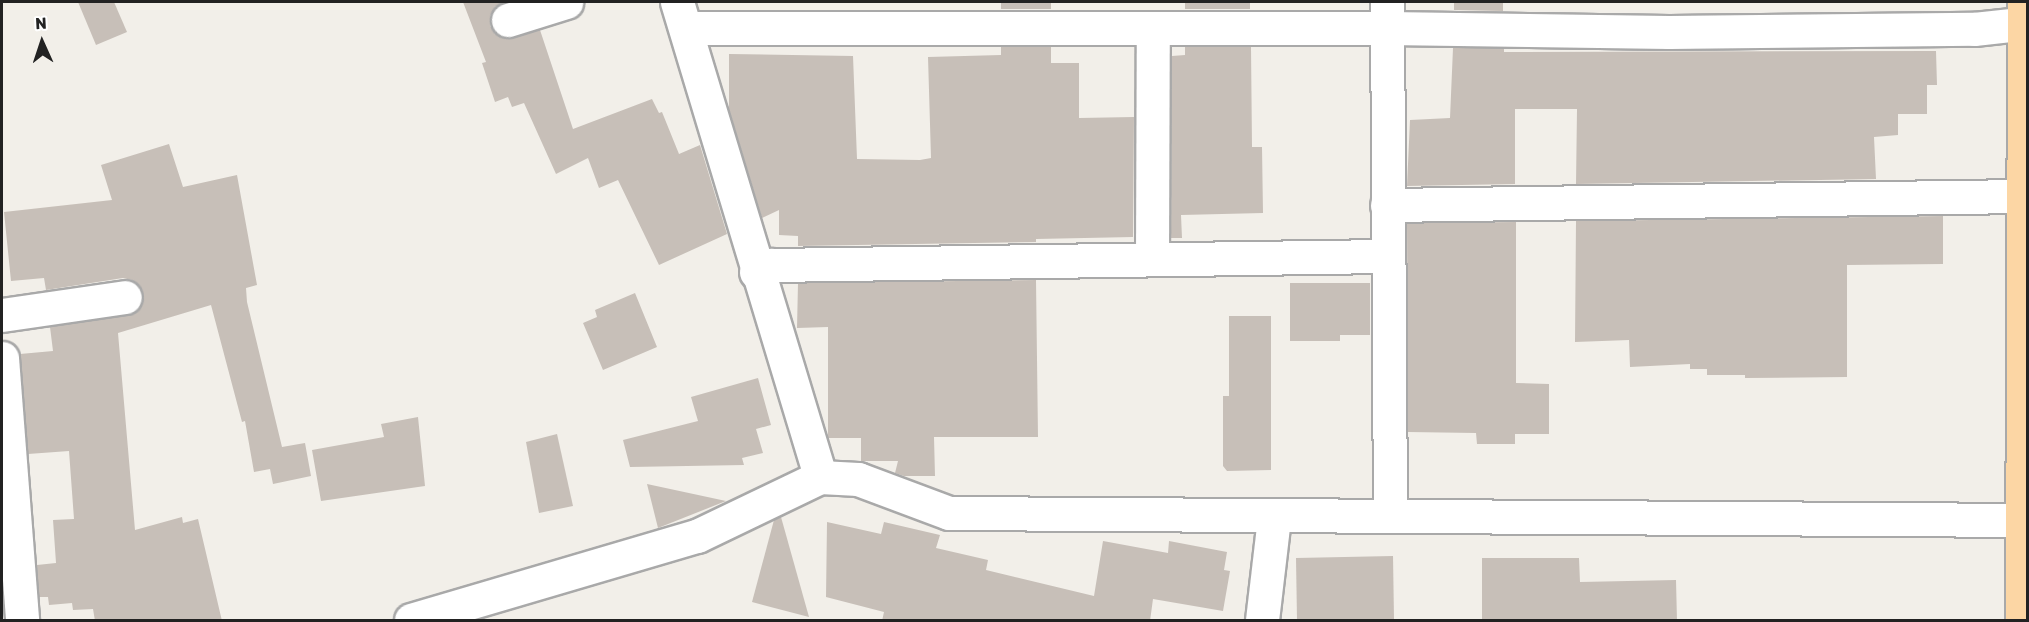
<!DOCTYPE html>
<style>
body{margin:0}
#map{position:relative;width:2029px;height:622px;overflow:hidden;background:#f2efe9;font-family:Rubik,sans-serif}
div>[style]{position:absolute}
.building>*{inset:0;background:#c7bfb8}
.roads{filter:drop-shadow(2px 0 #a9a9a9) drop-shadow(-2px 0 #a9a9a9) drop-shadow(0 2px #a9a9a9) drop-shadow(0 -2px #a9a9a9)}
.street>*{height:33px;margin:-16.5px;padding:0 16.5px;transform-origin:16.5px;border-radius:16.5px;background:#fff}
.primary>*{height:33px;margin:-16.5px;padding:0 16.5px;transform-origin:16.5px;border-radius:16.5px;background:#fcd6a4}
span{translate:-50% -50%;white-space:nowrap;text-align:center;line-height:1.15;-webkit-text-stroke:6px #fff;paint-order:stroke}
.frame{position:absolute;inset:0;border:3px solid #222;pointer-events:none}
.north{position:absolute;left:12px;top:12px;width:60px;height:60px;-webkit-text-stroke:4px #fff;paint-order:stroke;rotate:357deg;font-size:16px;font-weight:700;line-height:24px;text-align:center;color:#222}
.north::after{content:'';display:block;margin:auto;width:21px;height:27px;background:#222;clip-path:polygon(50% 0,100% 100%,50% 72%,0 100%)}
</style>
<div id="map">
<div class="building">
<div style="clip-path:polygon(78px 2px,114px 2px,127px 32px,96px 45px)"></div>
<div style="clip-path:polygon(463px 2px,504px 2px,495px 7px,490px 16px,490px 26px,503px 38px,540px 30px,573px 129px,652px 99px,659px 113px,662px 112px,679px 154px,700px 145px,727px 234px,659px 265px,618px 180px,599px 188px,588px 158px,556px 174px,524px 103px,512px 107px,508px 97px,495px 102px,482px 63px,486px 62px)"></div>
<div style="clip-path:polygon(1001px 2px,1051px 2px,1051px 9px,1001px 9px)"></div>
<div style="clip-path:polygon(1185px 2px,1250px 2px,1250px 9px,1185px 9px)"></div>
<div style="clip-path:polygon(1454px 2px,1503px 2px,1503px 11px,1454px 10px)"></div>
<div style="clip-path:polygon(1001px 47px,1051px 47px,1051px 63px,1079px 63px,1079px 118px,1134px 117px,1133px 237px,1036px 239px,1036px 242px,798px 246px,798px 236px,779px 235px,779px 210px,762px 218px,729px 109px,729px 54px,853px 56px,857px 159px,920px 160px,931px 158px,928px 57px,1001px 55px)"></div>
<div style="clip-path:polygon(1185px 47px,1251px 47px,1252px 147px,1262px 147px,1263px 213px,1181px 215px,1182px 238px,1171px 238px,1172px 56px,1185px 55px)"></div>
<div style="clip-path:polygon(1453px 48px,1504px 48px,1504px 52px,1936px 51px,1937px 85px,1927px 85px,1927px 114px,1898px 114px,1898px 135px,1874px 137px,1876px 179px,1576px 184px,1577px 109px,1515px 109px,1515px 184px,1407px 186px,1410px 120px,1450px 118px)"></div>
<div style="clip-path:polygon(169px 144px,183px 187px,237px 175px,257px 285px,246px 288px,247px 302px,282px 447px,305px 443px,311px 476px,273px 484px,270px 469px,254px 472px,245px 421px,242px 422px,211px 305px,118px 333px,135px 530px,182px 517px,183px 523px,198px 519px,222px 621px,95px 621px,93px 609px,73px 610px,72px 603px,49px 605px,48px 597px,39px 597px,37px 565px,56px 563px,53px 520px,74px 519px,69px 451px,28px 454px,20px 354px,53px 351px,50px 327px,136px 312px,143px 294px,132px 280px,123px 278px,46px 290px,44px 278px,11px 281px,4px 212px,112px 200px,101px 165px)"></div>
<div style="clip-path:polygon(1943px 216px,1943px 264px,1847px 265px,1847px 377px,1745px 378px,1745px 375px,1707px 375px,1707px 369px,1690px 369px,1690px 364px,1630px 367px,1629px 340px,1575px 342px,1576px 221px)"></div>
<div style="clip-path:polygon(1516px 222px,1516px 383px,1549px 384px,1549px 434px,1515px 434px,1515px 444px,1477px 444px,1476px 433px,1408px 432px,1407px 223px)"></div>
<div style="clip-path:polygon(1036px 280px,1038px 437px,934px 437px,935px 476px,904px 476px,895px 473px,898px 461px,861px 461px,861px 438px,828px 438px,828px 327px,797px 328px,798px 283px)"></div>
<div style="clip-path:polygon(1290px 283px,1370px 283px,1370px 335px,1340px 335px,1340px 341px,1290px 341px)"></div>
<div style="clip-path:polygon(635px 293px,657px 347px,603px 370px,583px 323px,597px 317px,595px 310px)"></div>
<div style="clip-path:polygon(1229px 316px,1271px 316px,1271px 470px,1227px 471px,1223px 466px,1223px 396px,1229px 396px)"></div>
<div style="clip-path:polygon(758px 378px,771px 425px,756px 429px,763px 453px,742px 458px,744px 465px,630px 467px,623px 440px,698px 421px,691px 397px)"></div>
<div style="clip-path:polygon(418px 417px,425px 486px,321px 501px,312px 450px,384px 437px,381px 424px)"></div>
<div style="clip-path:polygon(557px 434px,573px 506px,539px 513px,526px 442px)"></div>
<div style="clip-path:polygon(647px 484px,726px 501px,658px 528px)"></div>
<div style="clip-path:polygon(781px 517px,809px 617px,752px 602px,774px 520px)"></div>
<div style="clip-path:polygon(827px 522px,881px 534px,884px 522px,940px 535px,936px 548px,988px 560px,986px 570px,1094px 596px,1103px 541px,1168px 553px,1169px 541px,1227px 552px,1224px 570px,1230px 571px,1223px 611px,1153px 599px,1150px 621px,882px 621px,884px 612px,826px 597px)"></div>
<div style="clip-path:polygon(1393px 556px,1394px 619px,1297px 620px,1296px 558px)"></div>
<div style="clip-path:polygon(1482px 558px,1579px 558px,1580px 582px,1676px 580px,1677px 621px,1482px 621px)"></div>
</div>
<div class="roads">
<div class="street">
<div style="left:677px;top:2px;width:496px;rotate:73.2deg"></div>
<div style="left:1387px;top:2px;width:514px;rotate:89.67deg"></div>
<div style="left:508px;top:20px;width:61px;rotate:-17.2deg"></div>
<div style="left:686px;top:28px;width:701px"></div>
<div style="left:1387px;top:28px;width:282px;rotate:0.8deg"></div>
<div style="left:1669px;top:32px;width:305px;rotate:-0.6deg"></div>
<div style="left:1974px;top:29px;width:54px;rotate:-6.3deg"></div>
<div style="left:1387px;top:205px;width:637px;rotate:-0.81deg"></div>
<div style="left:1152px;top:259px;width:231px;rotate:-89.8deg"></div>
<div style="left:756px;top:272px;width:17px;rotate:-25deg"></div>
<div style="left:771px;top:265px;width:617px;rotate:-0.84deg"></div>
<div style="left:2px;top:315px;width:124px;rotate:-8.3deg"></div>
<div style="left:2px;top:358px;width:263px;rotate:85.6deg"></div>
<div style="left:411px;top:620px;width:298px;rotate:-16.4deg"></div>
<div style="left:697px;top:536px;width:136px;rotate:-25.6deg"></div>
<div style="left:820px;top:477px;width:38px;rotate:3deg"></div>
<div style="left:858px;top:479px;width:97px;rotate:20.5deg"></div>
<div style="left:949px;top:513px;width:1079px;rotate:0.37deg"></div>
<div style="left:1262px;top:620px;width:103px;rotate:-83.3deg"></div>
</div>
<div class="primary">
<div style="left:2022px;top:620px;width:618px;rotate:-89.81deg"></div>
</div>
</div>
<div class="frame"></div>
<div class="north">N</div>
</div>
